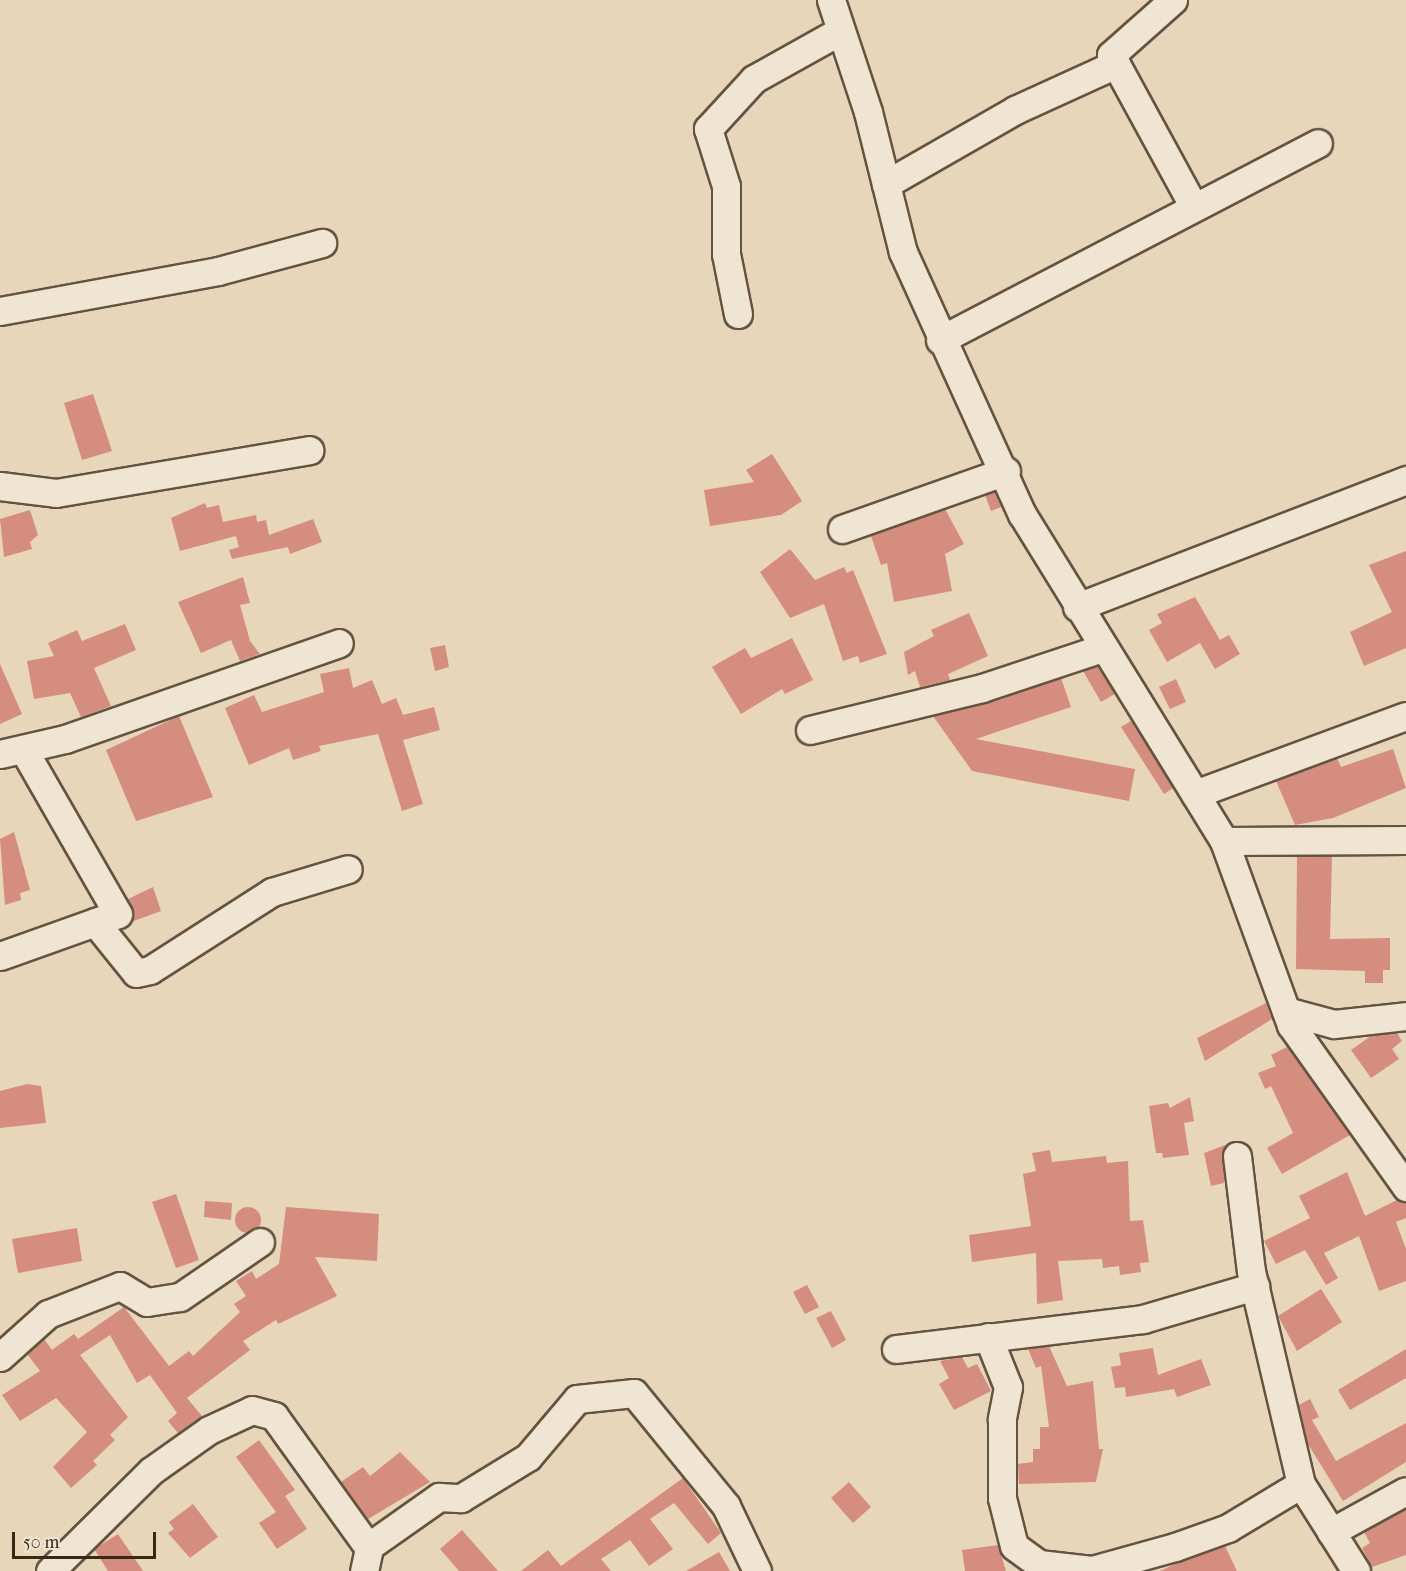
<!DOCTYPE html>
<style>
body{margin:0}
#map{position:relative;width:1406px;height:1571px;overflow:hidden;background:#e8d6bb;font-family:"IM FELL French Canon",serif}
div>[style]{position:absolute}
.building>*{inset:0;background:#d58d7f}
.round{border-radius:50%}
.roads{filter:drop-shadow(2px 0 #64543f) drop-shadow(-2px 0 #64543f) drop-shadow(0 2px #64543f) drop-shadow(0 -2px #64543f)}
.minor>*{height:27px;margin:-13.5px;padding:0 13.5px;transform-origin:13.5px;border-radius:13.5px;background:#f0e4d3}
span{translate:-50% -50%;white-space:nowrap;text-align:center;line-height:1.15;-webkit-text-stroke:4.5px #f0e4d3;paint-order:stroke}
.scale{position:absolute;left:12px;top:1532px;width:144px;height:27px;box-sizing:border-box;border:3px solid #382916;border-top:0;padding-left:8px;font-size:18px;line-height:21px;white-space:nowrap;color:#382916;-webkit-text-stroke:4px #f0e4d3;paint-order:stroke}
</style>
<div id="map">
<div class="building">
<div style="clip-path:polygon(93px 394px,112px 451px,82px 460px,64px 403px)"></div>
<div style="clip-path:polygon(772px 454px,802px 501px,781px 515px,710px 526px,704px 490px,754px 482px,746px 470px)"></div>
<div style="clip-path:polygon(995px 492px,1001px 507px,991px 511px,985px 495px)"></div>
<div style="clip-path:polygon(205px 503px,207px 508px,219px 505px,223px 522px,256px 515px,257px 522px,266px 520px,269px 535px,313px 519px,322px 542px,290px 554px,288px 547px,232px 559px,229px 550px,239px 547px,236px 536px,180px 551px,171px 518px)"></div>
<div style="clip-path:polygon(945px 509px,964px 544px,945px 554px,952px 591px,894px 602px,887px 563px,881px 565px,871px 536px)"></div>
<div style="clip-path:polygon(30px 510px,38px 535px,30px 542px,32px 549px,4px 557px,0 519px)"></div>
<div style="clip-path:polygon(790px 549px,815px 580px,844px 567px,847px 573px,853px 570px,887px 654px,860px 663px,858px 656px,843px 661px,824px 604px,790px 618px,760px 572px)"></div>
<div style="clip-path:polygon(1406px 551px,1406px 648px,1364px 666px,1350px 632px,1392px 612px,1369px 565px)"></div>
<div style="clip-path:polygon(243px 577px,250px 603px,240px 605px,250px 641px,260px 654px,240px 661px,231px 640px,201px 653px,178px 602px)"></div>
<div style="clip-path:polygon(1195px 597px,1220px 640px,1229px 635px,1240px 654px,1215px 669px,1200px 643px,1167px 662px,1149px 630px,1162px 623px,1157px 614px)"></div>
<div style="clip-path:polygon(969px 613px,988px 656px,948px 674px,950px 680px,920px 687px,915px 671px,908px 675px,904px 652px,934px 636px,931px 630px)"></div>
<div style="clip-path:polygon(125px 624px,136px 650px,94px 668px,111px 706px,81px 717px,70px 693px,34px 699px,27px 661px,54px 656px,48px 643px,77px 630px,82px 641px)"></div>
<div style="clip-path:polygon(792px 638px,813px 680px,785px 694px,782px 689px,741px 714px,712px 667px,745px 648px,751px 658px)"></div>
<div style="clip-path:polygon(445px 645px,449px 667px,435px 671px,430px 648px)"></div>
<div style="clip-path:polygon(0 664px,22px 714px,0 724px)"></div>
<div style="clip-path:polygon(1097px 666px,1115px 694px,1101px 702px,1083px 671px)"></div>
<div style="clip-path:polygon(349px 668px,353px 688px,372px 680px,382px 704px,396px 698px,403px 715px,434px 707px,440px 730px,403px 740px,423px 804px,402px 811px,378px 734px,319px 746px,321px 751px,293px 760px,289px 748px,249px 765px,225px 708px,254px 695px,262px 712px,324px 692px,320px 674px)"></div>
<div style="clip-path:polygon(1061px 678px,1071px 707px,976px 739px,1135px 769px,1129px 801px,972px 771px,933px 716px)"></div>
<div style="clip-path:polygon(1176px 679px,1186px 702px,1170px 709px,1159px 687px)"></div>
<div style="clip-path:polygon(179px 716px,213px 797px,136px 821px,106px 750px)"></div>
<div style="clip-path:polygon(1131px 721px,1173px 788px,1164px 794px,1121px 727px)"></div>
<div style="clip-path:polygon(1393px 749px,1406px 788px,1333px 818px,1295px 825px,1276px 781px,1337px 758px,1341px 767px)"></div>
<div style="clip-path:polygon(14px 832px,30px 890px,20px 893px,21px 900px,5px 905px,0 839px)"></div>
<div style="clip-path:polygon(1297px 856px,1332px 856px,1330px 939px,1390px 938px,1390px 970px,1383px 970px,1383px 983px,1365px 983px,1365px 971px,1296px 969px)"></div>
<div style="clip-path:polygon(153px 887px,161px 911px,131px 922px,128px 899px)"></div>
<div style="clip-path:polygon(1266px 1003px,1272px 1019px,1205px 1061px,1197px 1038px)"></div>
<div style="clip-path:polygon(1397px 1033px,1402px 1041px,1392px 1049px,1399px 1059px,1371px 1078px,1351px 1050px,1371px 1036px)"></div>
<div style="clip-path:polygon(1287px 1047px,1350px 1135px,1282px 1174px,1267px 1148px,1293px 1133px,1271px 1086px,1265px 1089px,1258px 1073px,1276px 1066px,1271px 1055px)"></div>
<div style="clip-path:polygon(27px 1084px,41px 1086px,46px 1123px,0 1128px,0 1091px)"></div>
<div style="clip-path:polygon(1190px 1097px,1194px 1121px,1184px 1123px,1189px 1155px,1163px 1158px,1162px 1153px,1156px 1153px,1149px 1106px,1168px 1103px,1170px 1108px)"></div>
<div style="clip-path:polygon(1225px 1145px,1224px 1183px,1211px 1186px,1204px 1153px)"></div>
<div style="clip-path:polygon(1050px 1150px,1052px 1162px,1106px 1156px,1107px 1163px,1128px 1161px,1130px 1221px,1143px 1220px,1149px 1262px,1140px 1263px,1141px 1272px,1120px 1275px,1119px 1266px,1103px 1268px,1102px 1259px,1058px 1261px,1063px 1300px,1037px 1304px,1036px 1253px,972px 1262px,969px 1235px,1031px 1226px,1023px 1174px,1036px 1171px,1032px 1153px)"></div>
<div style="clip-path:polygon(1347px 1172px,1365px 1216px,1397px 1200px,1406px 1203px,1406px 1218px,1396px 1222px,1406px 1249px,1406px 1281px,1379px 1291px,1359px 1236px,1324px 1253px,1338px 1278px,1326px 1285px,1305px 1250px,1276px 1264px,1264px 1241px,1310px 1218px,1299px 1196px)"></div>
<div style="clip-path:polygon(176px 1194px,199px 1260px,176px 1268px,152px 1202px)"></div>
<div style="clip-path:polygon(205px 1201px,232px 1203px,231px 1220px,204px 1217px)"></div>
<div style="clip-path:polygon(286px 1207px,379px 1214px,377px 1261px,315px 1257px,337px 1296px,278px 1324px,276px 1320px,243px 1341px,250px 1350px,187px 1398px,202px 1416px,178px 1433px,168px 1421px,177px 1413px,150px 1375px,137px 1383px,110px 1335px,80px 1355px,128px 1417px,110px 1435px,115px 1440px,93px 1461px,97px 1465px,71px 1488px,53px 1467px,87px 1432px,56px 1398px,20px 1421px,2px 1395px,40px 1371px,27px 1354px,44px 1339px,52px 1350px,74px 1334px,78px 1339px,124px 1307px,169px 1366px,189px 1351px,193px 1356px,240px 1312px,234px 1304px,246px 1296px,236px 1281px,252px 1271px,256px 1279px,279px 1264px)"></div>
<div class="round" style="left:235px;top:1207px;width:26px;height:26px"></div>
<div style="clip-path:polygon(77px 1228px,82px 1261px,18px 1273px,12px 1239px)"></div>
<div style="clip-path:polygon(807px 1285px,819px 1307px,805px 1314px,793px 1292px)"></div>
<div style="clip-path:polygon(1321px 1289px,1342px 1322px,1297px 1351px,1278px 1316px)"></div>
<div style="clip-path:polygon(831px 1311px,846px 1340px,832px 1348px,816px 1318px)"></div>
<div style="clip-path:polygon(1049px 1346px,1067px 1386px,1093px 1381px,1099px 1449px,1103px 1449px,1096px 1482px,1019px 1484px,1018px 1464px,1033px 1462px,1033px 1449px,1040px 1449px,1040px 1427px,1049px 1427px,1041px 1366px,1036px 1368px,1028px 1349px)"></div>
<div style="clip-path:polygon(1153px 1348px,1158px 1375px,1201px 1359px,1211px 1385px,1177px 1397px,1174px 1389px,1126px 1397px,1125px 1387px,1115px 1388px,1111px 1367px,1121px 1365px,1119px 1353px)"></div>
<div style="clip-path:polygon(1406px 1349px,1406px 1378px,1350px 1410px,1338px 1390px)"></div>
<div style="clip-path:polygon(962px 1357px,968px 1368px,977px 1364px,991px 1391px,954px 1410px,939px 1384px,949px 1378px,940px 1361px)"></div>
<div style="clip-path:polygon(1310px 1399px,1319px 1417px,1312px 1420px,1336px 1461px,1406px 1423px,1406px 1462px,1343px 1501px,1308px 1444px,1299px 1405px)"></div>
<div style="clip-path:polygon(259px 1440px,295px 1490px,285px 1496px,307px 1529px,277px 1549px,259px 1523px,276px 1512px,236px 1457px)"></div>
<div style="clip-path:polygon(400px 1452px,430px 1482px,368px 1519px,341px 1482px,363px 1467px,370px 1476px)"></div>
<div style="clip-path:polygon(683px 1478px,721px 1533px,708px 1544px,674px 1503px,650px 1519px,673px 1549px,649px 1566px,630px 1540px,601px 1559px,611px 1571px,521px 1571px,548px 1550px,561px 1566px)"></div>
<div style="clip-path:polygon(849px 1482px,871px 1507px,853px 1523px,831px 1498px)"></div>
<div style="clip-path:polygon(193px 1504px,218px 1537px,190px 1558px,168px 1533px,174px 1529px,169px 1522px)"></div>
<div style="clip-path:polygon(1406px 1509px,1406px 1555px,1372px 1567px,1362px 1548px,1370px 1543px,1364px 1532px)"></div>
<div style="clip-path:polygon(462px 1530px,498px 1571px,459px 1571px,440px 1549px)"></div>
<div style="clip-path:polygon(118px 1534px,143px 1571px,108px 1571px,94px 1549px)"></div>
<div style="clip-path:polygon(998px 1545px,1006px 1571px,965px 1571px,962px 1550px)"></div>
<div style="clip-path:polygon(1225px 1546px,1237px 1571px,1160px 1571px,1177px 1563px)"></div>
<div style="clip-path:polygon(719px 1552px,730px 1571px,686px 1571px)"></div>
</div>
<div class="roads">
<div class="minor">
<div style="left:831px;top:0;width:118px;rotate:71.7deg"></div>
<div style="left:868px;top:112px;width:144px;rotate:76deg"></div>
<div style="left:903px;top:252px;width:288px;rotate:65.6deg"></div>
<div style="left:1022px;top:514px;width:384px;rotate:58.3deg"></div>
<div style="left:1224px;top:841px;width:196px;rotate:70deg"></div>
<div style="left:1291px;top:1025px;width:199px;rotate:54.6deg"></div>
<div style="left:1173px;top:0;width:83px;rotate:138.4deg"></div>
<div style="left:1111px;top:55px;width:173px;rotate:61.4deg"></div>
<div style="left:886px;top:184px;width:149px;rotate:-29.8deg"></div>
<div style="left:1015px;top:110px;width:111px;rotate:-24.5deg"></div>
<div style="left:0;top:311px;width:222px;rotate:-10.4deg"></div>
<div style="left:218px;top:271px;width:108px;rotate:-15.1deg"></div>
<div style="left:738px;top:314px;width:61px;rotate:-101.3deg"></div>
<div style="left:726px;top:254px;width:68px;rotate:-90deg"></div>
<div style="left:726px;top:186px;width:60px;rotate:-107.5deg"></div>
<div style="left:708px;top:129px;width:68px;rotate:-47.4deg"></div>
<div style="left:754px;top:79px;width:98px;rotate:-29.2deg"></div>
<div style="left:940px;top:340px;width:426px;rotate:-27.5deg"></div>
<div style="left:0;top:486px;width:56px;rotate:7.1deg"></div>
<div style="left:56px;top:493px;width:257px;rotate:-9.6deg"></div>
<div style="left:842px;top:529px;width:174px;rotate:-19.5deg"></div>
<div style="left:1077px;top:607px;width:353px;rotate:-21.1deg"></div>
<div style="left:810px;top:730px;width:177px;rotate:-13.7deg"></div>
<div style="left:982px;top:688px;width:126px;rotate:-18.4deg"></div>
<div style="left:0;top:754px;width:67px;rotate:-13deg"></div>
<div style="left:65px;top:739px;width:290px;rotate:-19.3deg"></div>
<div style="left:1195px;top:794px;width:225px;rotate:-20.3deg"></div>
<div style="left:1224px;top:841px;width:182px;rotate:-0.3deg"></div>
<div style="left:95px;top:922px;width:65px;rotate:51.2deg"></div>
<div style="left:136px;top:973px;width:14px;rotate:-12deg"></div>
<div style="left:150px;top:970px;width:145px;rotate:-32.6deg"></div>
<div style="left:272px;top:892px;width:79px;rotate:-16.8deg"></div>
<div style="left:0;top:956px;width:125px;rotate:-19.6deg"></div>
<div style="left:118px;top:914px;width:190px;rotate:-119.9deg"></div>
<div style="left:1286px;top:1011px;width:50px;rotate:15.2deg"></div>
<div style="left:1334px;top:1024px;width:72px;rotate:-6.3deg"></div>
<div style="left:1237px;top:1156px;width:116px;rotate:83.1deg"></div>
<div style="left:1251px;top:1271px;width:219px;rotate:76.8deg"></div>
<div style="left:1301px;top:1484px;width:103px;rotate:57.7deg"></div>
<div style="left:988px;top:1337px;width:54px;rotate:68.2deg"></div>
<div style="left:1008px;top:1387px;width:33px;rotate:101deg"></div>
<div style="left:1002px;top:1419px;width:79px;rotate:90deg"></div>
<div style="left:1002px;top:1498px;width:49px;rotate:76deg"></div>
<div style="left:1014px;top:1546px;width:31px;rotate:36deg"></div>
<div style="left:1039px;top:1564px;width:53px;rotate:6.5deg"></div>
<div style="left:1092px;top:1570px;width:86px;rotate:-15.5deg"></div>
<div style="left:1175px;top:1547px;width:56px;rotate:-19.7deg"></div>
<div style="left:1228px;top:1528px;width:85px;rotate:-31.1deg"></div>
<div style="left:896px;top:1349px;width:249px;rotate:-6.9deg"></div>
<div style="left:1143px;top:1319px;width:117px;rotate:-16.4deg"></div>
<div style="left:0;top:1357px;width:64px;rotate:-41.9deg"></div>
<div style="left:48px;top:1314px;width:77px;rotate:-21.3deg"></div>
<div style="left:120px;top:1286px;width:31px;rotate:31deg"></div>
<div style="left:147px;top:1302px;width:33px;rotate:-9deg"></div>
<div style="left:180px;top:1297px;width:97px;rotate:-34.5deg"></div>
<div style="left:1331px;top:1532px;width:85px;rotate:-28.7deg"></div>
<div style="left:368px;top:1547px;width:87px;rotate:-35.2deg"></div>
<div style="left:439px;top:1497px;width:22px;rotate:3deg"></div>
<div style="left:461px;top:1498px;width:79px;rotate:-31.5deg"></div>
<div style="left:528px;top:1457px;width:76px;rotate:-49.8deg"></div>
<div style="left:577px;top:1399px;width:57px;rotate:-6deg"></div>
<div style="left:634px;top:1393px;width:146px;rotate:50.8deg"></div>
<div style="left:726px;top:1506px;width:72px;rotate:64.5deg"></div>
<div style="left:50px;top:1571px;width:142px;rotate:-44.7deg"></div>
<div style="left:151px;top:1471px;width:71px;rotate:-35.3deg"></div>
<div style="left:209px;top:1430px;width:47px;rotate:-24.9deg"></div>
<div style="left:252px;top:1410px;width:23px;rotate:15deg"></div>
<div style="left:274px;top:1416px;width:163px;rotate:54.3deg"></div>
<div style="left:369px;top:1548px;width:24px;rotate:102deg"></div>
</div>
</div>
<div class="scale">50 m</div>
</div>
